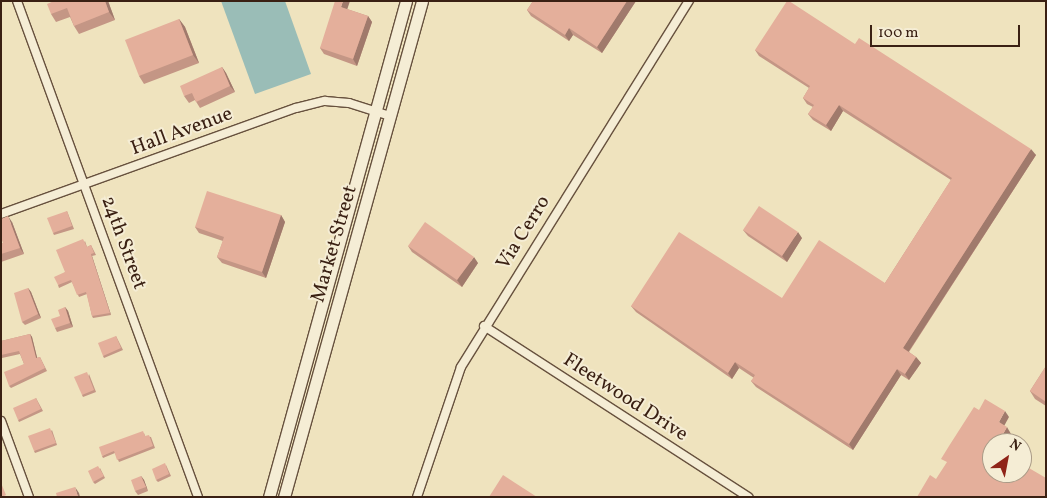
<!DOCTYPE html>
<style>
body{margin:0}
#map{position:relative;width:1047px;height:498px;overflow:hidden;background:#efe3be;font-family:Vollkorn,serif}
div>[style]{position:absolute}
.water>*{inset:0;background:#9abdb7}
.roads{filter:drop-shadow(1px 0 #67513e) drop-shadow(-1px 0 #67513e) drop-shadow(0 1px #67513e) drop-shadow(0 -1px #67513e)}
.street>*{height:8px;margin:-4px;padding:0 4px;transform-origin:4px;border-radius:4px;background:#f5edd5}
.secondary>*{height:11px;margin:-5.5px;padding:0 5.5px;transform-origin:5.5px;border-radius:5.5px;background:#f5edd5}
.wall>*{inset:0;background:#c49685}
.shaded-wall>*{inset:0;background:#a07a6c}
.building>*{inset:0;background:#e4af9b}
span{translate:-50% -50%;white-space:nowrap;text-align:center;line-height:1.15;-webkit-text-stroke:4px #f5edd5;paint-order:stroke}
.street-label{font-size:20px;color:#3a2013}
.frame{position:absolute;inset:0;border:2px solid #3a2013;pointer-events:none}
.north{position:absolute;left:982px;top:433px;width:50px;height:50px;box-sizing:border-box;background:#f5edd5;border:1px solid #aa9b87;border-radius:50%;rotate:33deg;font-size:14px;font-weight:700;line-height:20px;text-align:center;color:#3a2013}
.north::after{content:'';display:block;margin:auto;width:18px;height:22px;background:#8f2418;clip-path:polygon(50% 0,100% 100%,50% 72%,0 100%)}
.scale{position:absolute;left:870px;top:25px;width:150px;height:22px;box-sizing:border-box;border:2px solid #3a2013;border-top:0;padding-left:6px;font-size:15px;line-height:18px;white-space:nowrap;color:#3a2013;-webkit-text-stroke:4px #f5edd5;paint-order:stroke}
</style>
<div id="map">
<div class="water">
<div style="clip-path:polygon(221px 1px,285px 1px,311px 74px,255px 94px)"></div>
</div>
<div class="roads">
<div class="street">
<div style="left:17px;top:1px;width:528px;rotate:69.95deg"></div>
<div style="left:1px;top:214px;width:313px;rotate:-19.8deg"></div>
<div style="left:296px;top:108px;width:30px;rotate:-14deg"></div>
<div style="left:325px;top:101px;width:24px;rotate:5deg"></div>
<div style="left:349px;top:103px;width:43px;rotate:17.6deg"></div>
<div style="left:484px;top:326px;width:315px;rotate:32.9deg"></div>
<div style="left:1px;top:421px;width:81px;rotate:69.8deg"></div>
<div style="left:417px;top:497px;width:137px;rotate:-71.3deg"></div>
<div style="left:461px;top:367px;width:431px;rotate:-58.1deg"></div>
</div>
<div class="secondary">
<div style="left:269px;top:497px;width:515px;rotate:-74.56deg"></div>
<div style="left:284px;top:497px;width:515px;rotate:-74.45deg"></div>
</div>
</div>
<div class="wall">
<div style="clip-path:polygon(54px 1px,108px 1px,115px 20px,79px 34px,74px 26px,70px 17px,56px 22px,51px 14px)"></div>
<div style="clip-path:polygon(533px 1px,636px 1px,602px 53px,573px 35px,569px 41px,531px 16px,527px 10px)"></div>
<div style="clip-path:polygon(347px 9px,368px 16px,372px 22px,357px 66px,324px 54px,320px 48px)"></div>
<div style="clip-path:polygon(179px 19px,185px 27px,199px 63px,144px 84px,139px 76px)"></div>
<div style="clip-path:polygon(855px 44px,1036px 155px,909px 352px,916px 357px,921px 363px,909px 380px,901px 375px,853px 450px,756px 387px,751px 381px,754px 378px,739px 368px,732px 379px,636px 312px,631px 306px,782px 298px,885px 283px,951px 180px,843px 111px,831px 131px,813px 120px,808px 114px,813px 107px,807px 104px,803px 98px,809px 88px,759px 56px,755px 50px)"></div>
<div style="clip-path:polygon(222px 67px,226px 73px,235px 92px,200px 108px,195px 100px,189px 103px,184px 96px)"></div>
<div style="clip-path:polygon(67px 211px,74px 229px,54px 235px,53px 233px)"></div>
<div style="clip-path:polygon(281px 215px,285px 222px,266px 278px,222px 263px,217px 257px,223px 241px,199px 233px,195px 227px)"></div>
<div style="clip-path:polygon(12px 222px,24px 254px,1px 262px,1px 243px,3px 243px)"></div>
<div style="clip-path:polygon(743px 230px,802px 238px,787px 262px,748px 236px)"></div>
<div style="clip-path:polygon(85px 241px,87px 247px,91px 245px,96px 255px,92px 256px,111px 315px,93px 318px,92px 316px,87px 294px,79px 297px,72px 282px,59px 288px,58px 285px,65px 272px)"></div>
<div style="clip-path:polygon(408px 246px,478px 263px,462px 287px,412px 252px)"></div>
<div style="clip-path:polygon(28px 288px,31px 292px,41px 318px,25px 325px,22px 322px)"></div>
<div style="clip-path:polygon(65px 307px,68px 311px,73px 327px,57px 332px,55px 328px)"></div>
<div style="clip-path:polygon(30px 334px,32px 337px,37px 358px,40px 357px,47px 371px,11px 388px,9px 386px,24px 364px,20px 354px,2px 358px,1px 357px,1px 341px)"></div>
<div style="clip-path:polygon(116px 336px,123px 350px,104px 358px,103px 356px)"></div>
<div style="clip-path:polygon(1046px 366px,1046px 406px,1035px 399px,1030px 391px)"></div>
<div style="clip-path:polygon(89px 374px,96px 392px,83px 397px,82px 395px)"></div>
<div style="clip-path:polygon(36px 398px,43px 411px,19px 422px,18px 420px)"></div>
<div style="clip-path:polygon(52px 430px,57px 445px,35px 453px,34px 451px)"></div>
<div style="clip-path:polygon(144px 433px,145px 436px,151px 437px,155px 448px,119px 462px,115px 453px,103px 458px,102px 456px)"></div>
<div style="clip-path:polygon(166px 465px,171px 476px,158px 482px,156px 480px)"></div>
<div style="clip-path:polygon(100px 468px,105px 478px,95px 484px,93px 482px)"></div>
<div style="clip-path:polygon(141px 476px,144px 480px,148px 491px,138px 495px,135px 491px)"></div>
</div>
<div class="shaded-wall">
<div style="clip-path:polygon(105px 1px,108px 1px,115px 20px,109px 12px)"></div>
<div style="clip-path:polygon(343px 1px,350px 1px,346px 13px,341px 7px)"></div>
<div style="clip-path:polygon(627px 1px,636px 1px,602px 53px,597px 47px)"></div>
<div style="clip-path:polygon(368px 16px,372px 22px,357px 66px,353px 59px)"></div>
<div style="clip-path:polygon(179px 19px,185px 27px,199px 63px,193px 55px)"></div>
<div style="clip-path:polygon(569px 28px,573px 35px,569px 41px,565px 35px)"></div>
<div style="clip-path:polygon(222px 67px,226px 73px,235px 92px,230px 86px)"></div>
<div style="clip-path:polygon(839px 105px,843px 111px,831px 131px,826px 125px)"></div>
<div style="clip-path:polygon(1031px 149px,1036px 155px,907px 354px,903px 348px)"></div>
<div style="clip-path:polygon(281px 215px,285px 222px,266px 278px,262px 272px)"></div>
<div style="clip-path:polygon(8px 216px,12px 222px,24px 254px,20px 248px)"></div>
<div style="clip-path:polygon(798px 232px,802px 238px,787px 262px,782px 256px)"></div>
<div style="clip-path:polygon(91px 254px,92px 256px,111px 315px,110px 313px)"></div>
<div style="clip-path:polygon(474px 257px,478px 263px,462px 287px,457px 280px)"></div>
<div style="clip-path:polygon(28px 288px,31px 292px,41px 318px,38px 314px)"></div>
<div style="clip-path:polygon(65px 307px,68px 311px,73px 327px,70px 323px)"></div>
<div style="clip-path:polygon(30px 334px,32px 337px,38px 361px,36px 358px)"></div>
<div style="clip-path:polygon(916px 357px,921px 363px,909px 380px,905px 374px)"></div>
<div style="clip-path:polygon(735px 362px,739px 368px,732px 379px,728px 373px)"></div>
<div style="clip-path:polygon(897px 369px,901px 375px,853px 450px,849px 444px)"></div>
<div style="clip-path:polygon(1005px 411px,1009px 417px,1003px 428px,999px 422px)"></div>
<div style="clip-path:polygon(1007px 427px,1011px 434px,1006px 443px,998px 443px)"></div>
<div style="clip-path:polygon(141px 476px,144px 480px,148px 491px,146px 487px)"></div>
<div style="clip-path:polygon(75px 487px,79px 493px,80px 497px,78px 497px)"></div>
</div>
<div class="building">
<div style="clip-path:polygon(54px 1px,105px 1px,109px 12px,74px 26px,67px 8px,51px 14px,47px 4px)"></div>
<div style="clip-path:polygon(335px 1px,343px 1px,341px 7px,368px 16px,353px 59px,320px 48px)"></div>
<div style="clip-path:polygon(533px 1px,627px 1px,597px 47px,569px 28px,565px 35px,527px 10px)"></div>
<div style="clip-path:polygon(787px 1px,789px 1px,855px 44px,859px 38px,1031px 149px,903px 348px,916px 357px,905px 374px,897px 369px,849px 444px,751px 381px,755px 375px,735px 362px,728px 373px,631px 306px,679px 232px,782px 298px,819px 240px,885px 283px,952px 178px,839px 105px,826px 125px,808px 114px,814px 105px,803px 98px,810px 86px,755px 50px)"></div>
<div style="clip-path:polygon(179px 19px,193px 55px,139px 76px,125px 40px)"></div>
<div style="clip-path:polygon(222px 67px,230px 86px,196px 102px,192px 93px,184px 96px,180px 86px)"></div>
<div style="clip-path:polygon(207px 191px,281px 215px,262px 272px,217px 257px,224px 237px,195px 227px)"></div>
<div style="clip-path:polygon(759px 206px,798px 232px,782px 256px,743px 230px)"></div>
<div style="clip-path:polygon(67px 211px,72px 226px,53px 233px,47px 218px)"></div>
<div style="clip-path:polygon(8px 216px,20px 248px,1px 254px,1px 243px,3px 243px,1px 238px,1px 219px)"></div>
<div style="clip-path:polygon(425px 222px,474px 257px,457px 280px,408px 246px)"></div>
<div style="clip-path:polygon(83px 239px,87px 247px,91px 245px,94px 253px,91px 254px,110px 313px,92px 316px,86px 292px,77px 295px,71px 280px,58px 285px,54px 277px,65px 272px,56px 250px)"></div>
<div style="clip-path:polygon(28px 288px,38px 314px,22px 322px,14px 293px)"></div>
<div style="clip-path:polygon(65px 307px,70px 323px,55px 328px,51px 319px,60px 316px,58px 310px)"></div>
<div style="clip-path:polygon(30px 334px,36px 358px,40px 357px,45px 368px,9px 386px,4px 372px,24px 364px,19px 351px,1px 355px,1px 341px)"></div>
<div style="clip-path:polygon(116px 336px,121px 348px,103px 356px,98px 343px)"></div>
<div style="clip-path:polygon(1046px 366px,1046px 402px,1030px 391px)"></div>
<div style="clip-path:polygon(87px 372px,94px 390px,82px 395px,74px 377px)"></div>
<div style="clip-path:polygon(36px 398px,41px 409px,18px 420px,13px 408px)"></div>
<div style="clip-path:polygon(985px 399px,1005px 411px,999px 422px,1007px 427px,998px 443px,992px 443px,992px 473px,1022px 473px,1022px 464px,1046px 478px,1046px 497px,917px 497px,930px 475px,936px 479px,947px 462px,941px 459px,949px 446px,974px 407px,979px 410px)"></div>
<div style="clip-path:polygon(50px 428px,56px 443px,34px 451px,28px 436px)"></div>
<div style="clip-path:polygon(143px 431px,145px 436px,149px 435px,153px 446px,117px 460px,114px 451px,102px 456px,99px 447px)"></div>
<div style="clip-path:polygon(165px 463px,169px 474px,156px 480px,152px 469px)"></div>
<div style="clip-path:polygon(98px 466px,104px 476px,93px 482px,88px 471px)"></div>
<div style="clip-path:polygon(503px 475px,537px 497px,489px 497px)"></div>
<div style="clip-path:polygon(141px 476px,146px 487px,135px 491px,131px 480px)"></div>
<div style="clip-path:polygon(1px 483px,6px 495px,2px 497px,1px 497px)"></div>
<div style="clip-path:polygon(75px 487px,78px 497px,57px 497px,56px 493px)"></div>
</div>
<div class="street-label">
<span style="left:182px;top:132px;rotate:-20deg">Hall Avenue</span>
<span style="left:524px;top:233px;rotate:-58deg">Via Cerro</span>
<span style="left:123px;top:243px;rotate:70deg">24th Street</span>
<span style="left:335px;top:244px;rotate:-74deg">Market Street</span>
<span style="left:625px;top:398px;rotate:33deg">Fleetwood Drive</span>
</div>
<div class="frame"></div>
<div class="north">N</div>
<div class="scale">100 m</div>
</div>
